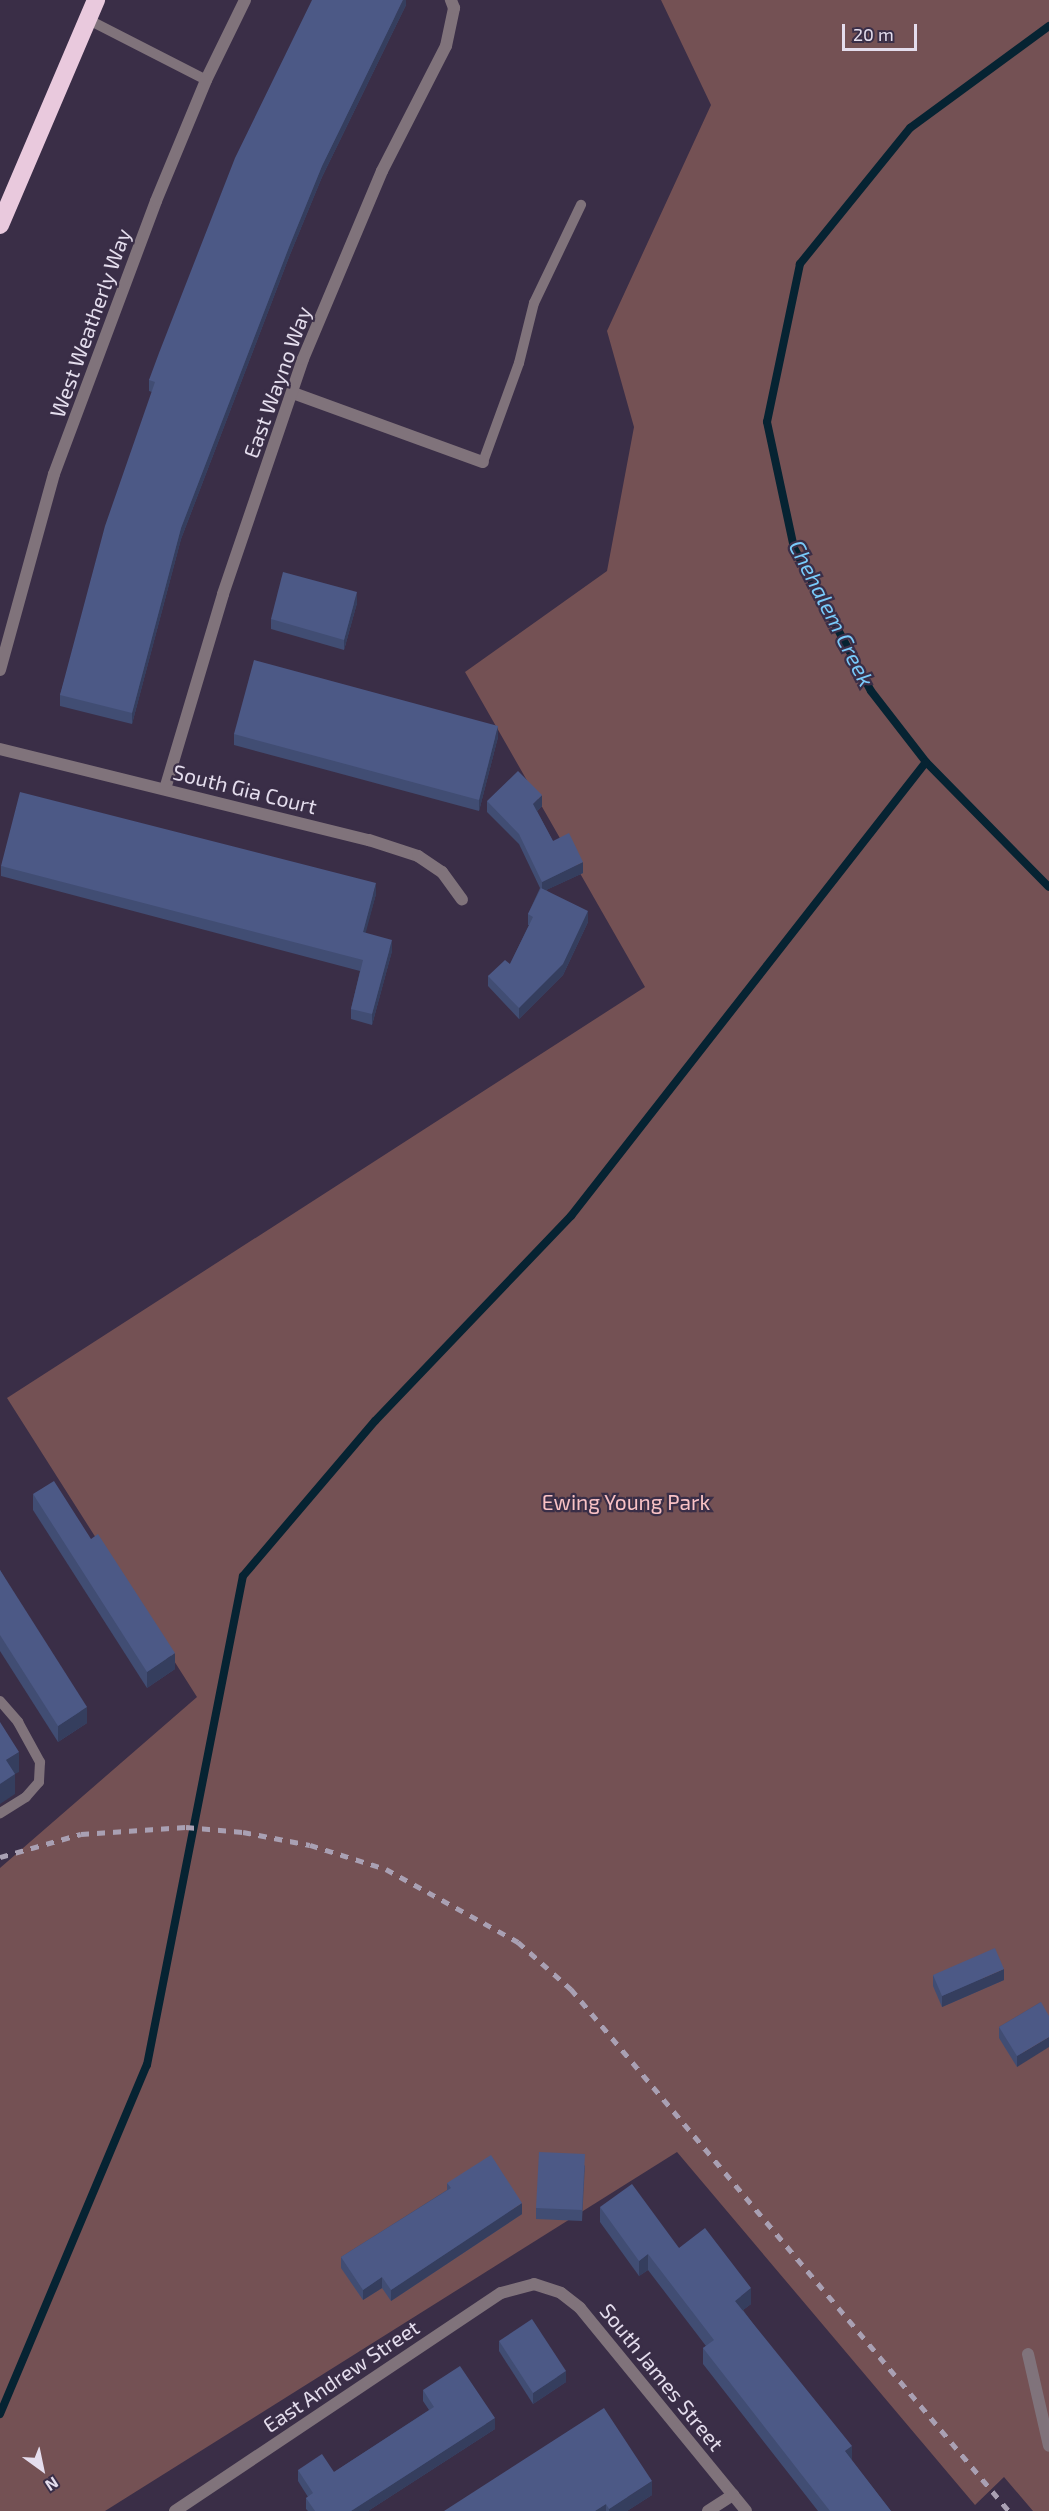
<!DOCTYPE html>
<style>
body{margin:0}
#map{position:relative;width:1049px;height:2511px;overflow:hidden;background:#3a2e47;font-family:"Exo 2",sans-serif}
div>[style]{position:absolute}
.green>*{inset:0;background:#745154}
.stream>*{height:8px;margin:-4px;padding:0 4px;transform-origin:4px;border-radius:4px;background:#062332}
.lane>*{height:10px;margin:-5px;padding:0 5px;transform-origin:5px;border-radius:5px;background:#80737b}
.street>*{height:12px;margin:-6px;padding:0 6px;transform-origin:6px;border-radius:6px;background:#80737b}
.highway>*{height:18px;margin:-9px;padding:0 9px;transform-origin:9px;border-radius:9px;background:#e9c9dd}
.rail>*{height:4.5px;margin-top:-2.25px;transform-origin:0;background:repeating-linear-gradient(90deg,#a9a0b3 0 8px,transparent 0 16px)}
.wall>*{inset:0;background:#414d73}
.shaded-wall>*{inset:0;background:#353e5e}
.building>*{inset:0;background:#4c5986}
span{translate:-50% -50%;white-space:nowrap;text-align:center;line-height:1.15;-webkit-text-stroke:4.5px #3a2e47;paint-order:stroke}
.street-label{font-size:21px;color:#e4dded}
.park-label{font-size:21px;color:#f9c2c5}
.water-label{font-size:22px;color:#79cafa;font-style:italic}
.north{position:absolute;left:12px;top:2439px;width:60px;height:60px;-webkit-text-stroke:4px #3a2e47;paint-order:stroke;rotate:147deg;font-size:16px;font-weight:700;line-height:24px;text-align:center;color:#e4dded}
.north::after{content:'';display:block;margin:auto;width:21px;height:27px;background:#e4dded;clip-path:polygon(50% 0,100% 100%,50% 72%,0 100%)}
.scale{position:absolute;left:842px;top:24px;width:75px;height:27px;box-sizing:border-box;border:3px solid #e4dded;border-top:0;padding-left:8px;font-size:18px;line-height:21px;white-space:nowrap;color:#e4dded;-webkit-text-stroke:4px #3a2e47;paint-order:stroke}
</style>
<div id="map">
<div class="green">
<div style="clip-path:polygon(661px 0,1049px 0,1049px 2511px,1033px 2511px,1004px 2477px,975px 2505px,677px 2152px,105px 2511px,0 2511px,0 1868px,197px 1697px,7px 1398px,645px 987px,465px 672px,607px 571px,634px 427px,607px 331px,711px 105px)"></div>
</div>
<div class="stream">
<div style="left:1049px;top:26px;width:172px;rotate:143.7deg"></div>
<div style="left:910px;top:128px;width:175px;rotate:129deg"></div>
<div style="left:800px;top:264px;width:161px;rotate:101.8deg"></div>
<div style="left:767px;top:422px;width:129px;rotate:77.9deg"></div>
<div style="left:794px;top:548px;width:162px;rotate:61.7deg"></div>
<div style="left:871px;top:691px;width:90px;rotate:52.2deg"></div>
<div style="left:926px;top:762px;width:175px;rotate:45.5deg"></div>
<div style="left:0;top:2414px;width:379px;rotate:-67.2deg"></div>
<div style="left:147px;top:2065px;width:498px;rotate:-78.9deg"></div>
<div style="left:243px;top:1576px;width:204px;rotate:-49.6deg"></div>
<div style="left:375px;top:1421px;width:284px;rotate:-46.3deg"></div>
<div style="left:571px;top:1216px;width:576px;rotate:-51.98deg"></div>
</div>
<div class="lane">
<div style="left:87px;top:19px;width:134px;rotate:27.1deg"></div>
<div style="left:483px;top:462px;width:105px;rotate:-70deg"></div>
<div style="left:519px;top:363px;width:62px;rotate:-76deg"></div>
<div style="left:534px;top:303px;width:109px;rotate:-64.4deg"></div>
<div style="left:0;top:1701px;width:28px;rotate:49deg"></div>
<div style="left:18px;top:1722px;width:46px;rotate:61.2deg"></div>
<div style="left:40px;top:1762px;width:20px;rotate:93deg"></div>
<div style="left:39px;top:1782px;width:20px;rotate:131deg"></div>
<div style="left:26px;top:1797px;width:31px;rotate:148deg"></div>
</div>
<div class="street">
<div style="left:293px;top:393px;width:202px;rotate:20deg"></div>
<div style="left:0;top:670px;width:203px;rotate:-74.6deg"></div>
<div style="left:54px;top:474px;width:291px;rotate:-69.5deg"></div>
<div style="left:156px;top:201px;width:131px;rotate:-67.5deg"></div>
<div style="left:206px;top:80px;width:89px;rotate:-64deg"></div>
<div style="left:0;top:749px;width:380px;rotate:13.9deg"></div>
<div style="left:369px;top:840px;width:52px;rotate:18.1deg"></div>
<div style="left:418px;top:856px;width:29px;rotate:34deg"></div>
<div style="left:442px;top:872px;width:34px;rotate:54deg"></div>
<div style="left:165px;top:789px;width:203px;rotate:-73.4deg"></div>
<div style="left:223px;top:594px;width:248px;rotate:-71.2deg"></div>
<div style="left:303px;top:359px;width:204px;rotate:-67.2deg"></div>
<div style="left:382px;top:171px;width:140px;rotate:-62.9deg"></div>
<div style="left:446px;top:46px;width:39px;rotate:-78deg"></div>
<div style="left:454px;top:8px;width:9px;rotate:-111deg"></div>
<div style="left:1028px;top:2354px;width:94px;rotate:77.1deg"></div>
<div style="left:175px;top:2511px;width:392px;rotate:-33.8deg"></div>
<div style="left:501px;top:2293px;width:34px;rotate:-15deg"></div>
<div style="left:534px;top:2284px;width:28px;rotate:18deg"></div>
<div style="left:561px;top:2293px;width:24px;rotate:38deg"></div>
<div style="left:580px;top:2308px;width:262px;rotate:50.7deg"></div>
<div style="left:708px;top:2511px;width:30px;rotate:-33deg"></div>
</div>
<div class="highway">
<div style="left:0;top:225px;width:245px;rotate:-66.9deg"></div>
</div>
<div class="rail">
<div style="left:0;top:1857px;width:84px;rotate:-15.9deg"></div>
<div style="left:81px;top:1834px;width:105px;rotate:-3.8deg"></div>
<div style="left:186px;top:1827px;width:57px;rotate:5deg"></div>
<div style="left:243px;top:1832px;width:68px;rotate:11deg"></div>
<div style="left:310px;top:1845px;width:80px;rotate:17.5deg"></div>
<div style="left:386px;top:1869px;width:151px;rotate:28.9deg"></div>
<div style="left:518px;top:1942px;width:71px;rotate:41.6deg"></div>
<div style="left:571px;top:1989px;width:681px;rotate:50deg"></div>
</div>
<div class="wall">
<div style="clip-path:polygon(406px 0,406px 5px,322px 177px,289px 257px,181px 539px,132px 724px,60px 706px,60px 695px,152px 392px,149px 391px,149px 380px)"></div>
<div style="clip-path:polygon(357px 603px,344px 650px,271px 629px,271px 619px)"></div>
<div style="clip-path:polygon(234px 734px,498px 737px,479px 811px,234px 745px)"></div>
<div style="clip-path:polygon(487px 801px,542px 806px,537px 811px,553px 841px,583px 873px,546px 890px,588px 922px,563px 975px,519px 1019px,488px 986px,488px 976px,510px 964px,529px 925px,528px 925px,528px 914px,540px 888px,519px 844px,487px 812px)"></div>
<div style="clip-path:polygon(1px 866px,376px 894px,365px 933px,392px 951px,372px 1025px,351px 1019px,351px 1009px,360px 971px,1px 876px)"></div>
<div style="clip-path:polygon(33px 1494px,175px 1669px,147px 1688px,33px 1510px)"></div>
<div style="clip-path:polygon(0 1570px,87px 1723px,58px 1742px,0 1651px)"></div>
<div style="clip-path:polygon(933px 1975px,1004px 1980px,942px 2007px,933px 1986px)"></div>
<div style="clip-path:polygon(1041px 2002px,1017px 2067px,999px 2038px,999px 2027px)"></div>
<div style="clip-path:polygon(585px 2165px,582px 2221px,536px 2219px,536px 2208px)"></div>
<div style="clip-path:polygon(447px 2183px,522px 2214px,391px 2301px,382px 2288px,363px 2300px,341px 2268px,341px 2257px,447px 2190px)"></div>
<div style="clip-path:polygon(600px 2207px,679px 2248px,751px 2304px,743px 2310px,852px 2461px,891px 2511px,818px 2511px,703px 2364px,703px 2348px,706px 2346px,648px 2270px,639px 2276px,600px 2222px)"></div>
<div style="clip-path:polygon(499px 2341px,566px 2382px,533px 2404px,499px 2351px)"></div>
<div style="clip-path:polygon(423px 2390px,495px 2429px,368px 2511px,308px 2511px,306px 2509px,306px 2498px,308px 2497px,298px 2481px,298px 2470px,334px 2472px,429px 2410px,423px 2401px)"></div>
<div style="clip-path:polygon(652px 2495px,627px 2511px,444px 2511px)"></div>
</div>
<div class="shaded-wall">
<div style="clip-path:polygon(403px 0,406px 0,406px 5px,322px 177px,289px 257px,181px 539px,132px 724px,132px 713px,181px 528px,289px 247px,322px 166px)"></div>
<div style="clip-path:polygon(357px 592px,357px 603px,344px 650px,344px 640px)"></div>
<div style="clip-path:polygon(498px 726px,498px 737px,479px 811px,479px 800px)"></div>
<div style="clip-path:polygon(542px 795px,542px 806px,533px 815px,533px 804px)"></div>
<div style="clip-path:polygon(583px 862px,583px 873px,542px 892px,542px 882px)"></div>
<div style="clip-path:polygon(376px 883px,376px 894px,363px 943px,363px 932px)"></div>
<div style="clip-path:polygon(588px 911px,588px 922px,563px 975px,519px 1019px,519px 1008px)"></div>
<div style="clip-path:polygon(392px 940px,392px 951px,372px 1025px,372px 1014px)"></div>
<div style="clip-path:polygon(175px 1653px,175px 1669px,147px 1688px,147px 1672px)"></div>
<div style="clip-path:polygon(87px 1707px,87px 1723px,58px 1742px,58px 1726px)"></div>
<div style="clip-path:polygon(19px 1752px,19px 1772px,15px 1774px,15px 1794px,0 1804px,0 1784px,6px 1760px)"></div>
<div style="clip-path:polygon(1004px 1969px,1004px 1980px,942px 2007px,942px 1996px)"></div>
<div style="clip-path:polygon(1049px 2037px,1049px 2047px,1017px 2067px,1017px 2056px)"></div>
<div style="clip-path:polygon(522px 2203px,522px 2214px,391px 2301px,391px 2290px)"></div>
<div style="clip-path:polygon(648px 2254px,648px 2270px,639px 2276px,639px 2261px)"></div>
<div style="clip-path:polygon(382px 2277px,382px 2288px,363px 2300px,363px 2290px)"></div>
<div style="clip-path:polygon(751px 2288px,751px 2304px,735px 2316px,735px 2301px)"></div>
<div style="clip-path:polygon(566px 2371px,566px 2382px,533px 2404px,533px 2393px)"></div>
<div style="clip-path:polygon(495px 2418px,495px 2429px,368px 2511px,351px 2511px)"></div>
<div style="clip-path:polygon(852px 2446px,852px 2461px,845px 2451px)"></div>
<div style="clip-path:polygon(652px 2481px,652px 2495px,627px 2511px,609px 2511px,609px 2509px)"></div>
<div style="clip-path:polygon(606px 2504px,606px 2511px,595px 2511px)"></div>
</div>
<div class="building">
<div style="clip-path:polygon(312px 0,403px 0,322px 166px,289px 247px,181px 528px,132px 713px,60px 695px,105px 526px,155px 382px,149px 380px,159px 353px,235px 158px)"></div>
<div style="clip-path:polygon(283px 572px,357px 592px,344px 640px,271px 619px)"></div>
<div style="clip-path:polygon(254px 660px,498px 726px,479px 800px,234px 734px)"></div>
<div style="clip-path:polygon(518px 771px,542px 795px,533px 804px,553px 841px,569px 833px,583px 862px,542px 882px,519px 834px,487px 801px)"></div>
<div style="clip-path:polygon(20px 792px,376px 883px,363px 932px,392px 940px,372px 1014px,351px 1009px,363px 960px,1px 866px)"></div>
<div style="clip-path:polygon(541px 888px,588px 911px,563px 964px,519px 1008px,488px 976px,505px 960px,510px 964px,533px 917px,528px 914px)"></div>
<div style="clip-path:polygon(54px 1481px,91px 1539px,98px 1534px,175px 1653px,147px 1672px,33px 1494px)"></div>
<div style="clip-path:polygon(0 1570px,87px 1707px,58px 1726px,0 1635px)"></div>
<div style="clip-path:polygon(0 1722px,19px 1752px,6px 1760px,15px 1774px,0 1784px)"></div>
<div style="clip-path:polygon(995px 1948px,1004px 1969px,942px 1996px,933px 1975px)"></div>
<div style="clip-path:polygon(1041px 2002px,1049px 2016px,1049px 2037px,1017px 2056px,999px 2027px)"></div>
<div style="clip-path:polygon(539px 2152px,585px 2154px,582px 2210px,536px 2208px)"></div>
<div style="clip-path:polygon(491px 2155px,522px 2203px,391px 2290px,382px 2277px,363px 2290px,341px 2257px,451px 2188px,447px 2183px)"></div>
<div style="clip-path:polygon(632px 2184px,679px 2248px,705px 2228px,751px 2288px,735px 2301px,852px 2446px,845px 2451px,891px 2511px,830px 2511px,703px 2348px,714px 2340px,648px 2254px,639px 2261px,600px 2207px)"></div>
<div style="clip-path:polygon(532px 2319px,566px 2371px,533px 2393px,499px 2341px)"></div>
<div style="clip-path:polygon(460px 2366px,495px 2418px,351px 2511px,315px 2511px,306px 2498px,313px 2493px,298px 2470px,322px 2454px,334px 2472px,434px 2407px,423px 2390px)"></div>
<div style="clip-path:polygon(604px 2408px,652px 2481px,609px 2509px,606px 2504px,595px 2511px,444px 2511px)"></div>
</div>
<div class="street-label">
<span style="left:90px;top:323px;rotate:-70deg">West Weatherly Way</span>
<span style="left:277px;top:382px;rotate:-70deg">East Wayno Way</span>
<span style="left:245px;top:789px;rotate:14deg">South Gia Court</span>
<span style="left:341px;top:2376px;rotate:-34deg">East Andrew Street</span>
<span style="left:662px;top:2377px;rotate:51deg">South James Street</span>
</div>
<div class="park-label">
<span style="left:626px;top:1502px">Ewing Young Park</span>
</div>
<div class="water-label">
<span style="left:832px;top:613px;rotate:63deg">Chehalem Creek</span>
</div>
<div class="north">N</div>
<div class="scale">20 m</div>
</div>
